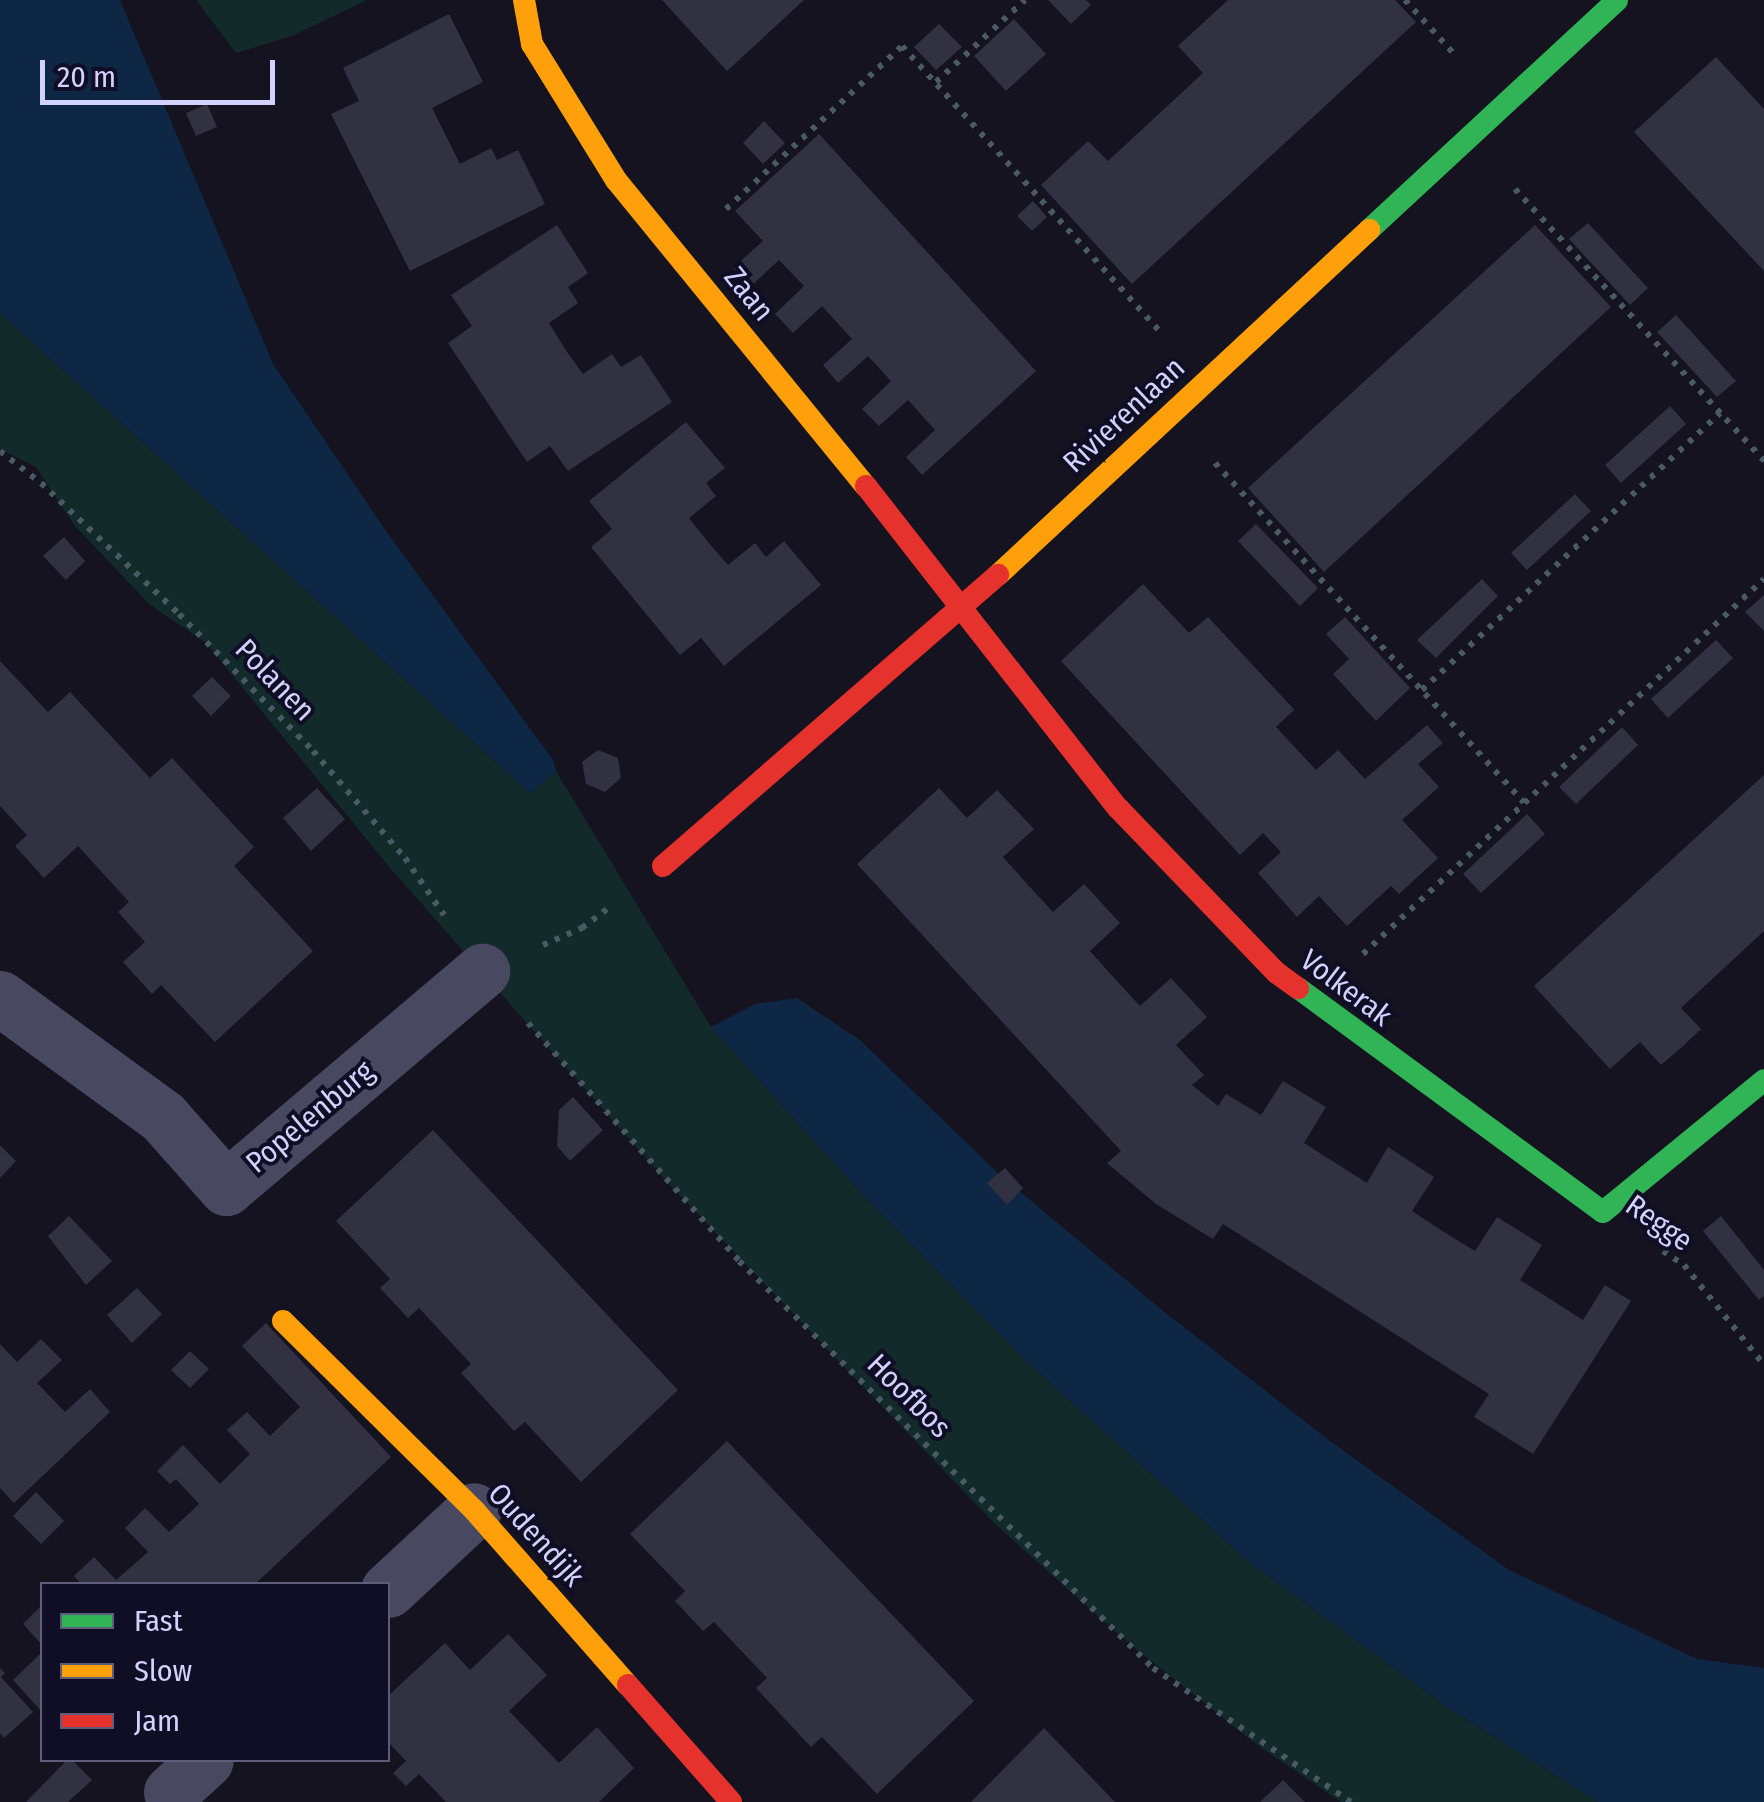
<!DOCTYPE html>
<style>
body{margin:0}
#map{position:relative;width:1764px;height:1802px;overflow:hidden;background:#14131f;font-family:"Fira Sans Condensed",sans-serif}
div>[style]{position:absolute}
.green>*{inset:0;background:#122a29}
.water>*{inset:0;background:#0e2745}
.building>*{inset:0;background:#323141}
.path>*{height:6px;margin-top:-3px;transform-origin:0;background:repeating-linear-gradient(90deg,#4a5a65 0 5px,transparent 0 13px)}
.street>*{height:55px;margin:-27.5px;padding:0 27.5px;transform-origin:27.5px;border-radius:27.5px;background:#484960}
.fast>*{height:22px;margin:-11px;padding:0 11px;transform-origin:11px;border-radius:11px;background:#30b455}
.slow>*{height:22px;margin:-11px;padding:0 11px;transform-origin:11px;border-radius:11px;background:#ff9f0a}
.jam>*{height:22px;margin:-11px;padding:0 11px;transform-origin:11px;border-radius:11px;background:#e5322d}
span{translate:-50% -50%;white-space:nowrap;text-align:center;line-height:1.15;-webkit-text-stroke:8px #100e24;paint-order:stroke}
.street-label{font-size:30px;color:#d3d2fe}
.legend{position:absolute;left:40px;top:1582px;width:350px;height:180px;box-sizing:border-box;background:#100e24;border:2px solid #5e5c7b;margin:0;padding:12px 18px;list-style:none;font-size:30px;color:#d3d2fe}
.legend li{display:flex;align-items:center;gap:20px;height:50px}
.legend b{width:50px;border:2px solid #5e5c7b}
.scale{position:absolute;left:40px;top:60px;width:235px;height:45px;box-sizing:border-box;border:5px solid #d3d2fe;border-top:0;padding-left:12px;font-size:30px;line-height:35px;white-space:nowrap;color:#d3d2fe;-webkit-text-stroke:8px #100e24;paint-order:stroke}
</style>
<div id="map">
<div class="green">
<div style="clip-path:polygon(196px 0,367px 0,292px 36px,236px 53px)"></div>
<div style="clip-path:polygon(0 313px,531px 794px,556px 771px,711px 1027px,864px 1196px,1026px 1361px,1247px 1560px,1447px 1707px,1598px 1802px,1341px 1802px,1256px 1744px,1120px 1636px,993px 1522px,667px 1182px,391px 869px,206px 643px,149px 604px,74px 525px,36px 467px,0 449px)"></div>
</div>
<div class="water">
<div style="clip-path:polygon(0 0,120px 0,273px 364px,386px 531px,553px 760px,556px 771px,531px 794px,0 313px)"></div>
<div style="clip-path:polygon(797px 998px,861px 1041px,1001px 1176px,1162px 1310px,1326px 1438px,1509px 1570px,1697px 1659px,1764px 1668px,1764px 1802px,1598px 1802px,1447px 1707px,1247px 1560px,1026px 1361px,864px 1196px,711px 1027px,755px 1004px)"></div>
</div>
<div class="building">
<div style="clip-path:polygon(662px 0,804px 0,727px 71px)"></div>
<div style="clip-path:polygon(1048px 0,1086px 0,1091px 5px,1071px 24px)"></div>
<div style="clip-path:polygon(1228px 0,1395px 0,1416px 22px,1132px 284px,1041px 185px,1088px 141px,1108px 161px,1203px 73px,1178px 46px)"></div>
<div style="clip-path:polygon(449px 14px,483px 82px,432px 108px,460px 164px,491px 148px,497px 160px,518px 150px,545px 204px,410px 271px,331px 114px,359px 101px,343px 68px)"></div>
<div style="clip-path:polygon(1014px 19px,1046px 54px,1006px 91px,974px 56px)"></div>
<div style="clip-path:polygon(939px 24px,962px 47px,936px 70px,914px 47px)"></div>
<div style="clip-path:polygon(1716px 57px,1764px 109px,1764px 271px,1634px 132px)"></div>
<div style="clip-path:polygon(207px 104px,217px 127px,196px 136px,186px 113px)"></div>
<div style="clip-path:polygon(764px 121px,785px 143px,763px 164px,743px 143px)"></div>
<div style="clip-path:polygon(819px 134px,1036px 371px,922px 475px,906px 457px,935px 430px,908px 400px,879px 426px,862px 409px,891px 381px,868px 356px,838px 383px,823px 365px,852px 339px,822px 306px,793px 333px,775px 314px,804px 286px,779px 260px,750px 287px,733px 268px,763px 241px,735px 211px)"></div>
<div style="clip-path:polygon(1033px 201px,1047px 217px,1032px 231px,1017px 216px)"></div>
<div style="clip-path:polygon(1588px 223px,1648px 288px,1630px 305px,1569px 239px)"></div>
<div style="clip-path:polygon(557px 225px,588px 273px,568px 287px,578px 303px,549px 323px,565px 349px,583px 374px,612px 354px,621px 367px,641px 355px,672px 402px,568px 471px,550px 446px,527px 462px,448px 343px,472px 326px,451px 295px)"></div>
<div style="clip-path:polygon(1535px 225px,1611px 307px,1324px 572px,1248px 488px)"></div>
<div style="clip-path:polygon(1676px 315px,1736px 381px,1717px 397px,1657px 332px)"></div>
<div style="clip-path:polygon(1670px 406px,1686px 424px,1621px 483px,1605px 465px)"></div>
<div style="clip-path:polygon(686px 422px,725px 468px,706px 483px,716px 496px,689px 518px,708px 542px,728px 565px,755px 543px,766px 557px,784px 541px,821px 585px,724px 666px,701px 638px,680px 655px,591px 547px,612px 529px,589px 501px)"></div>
<div style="clip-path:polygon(1575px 494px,1591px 511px,1527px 570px,1511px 553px)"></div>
<div style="clip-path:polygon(1256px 524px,1318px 588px,1300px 606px,1238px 541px)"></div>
<div style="clip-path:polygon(64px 537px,85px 561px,66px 580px,43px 556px)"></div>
<div style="clip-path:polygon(1482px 579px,1498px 596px,1436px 658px,1417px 640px)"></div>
<div style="clip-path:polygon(1143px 584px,1189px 633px,1208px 617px,1291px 706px,1294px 710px,1276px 727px,1316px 770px,1338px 750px,1365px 779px,1427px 725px,1443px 743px,1418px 764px,1439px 787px,1402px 820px,1438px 858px,1399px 894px,1391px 886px,1347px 926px,1319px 896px,1297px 917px,1258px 873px,1281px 852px,1263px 833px,1240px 855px,1061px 661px)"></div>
<div style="clip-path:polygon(1764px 595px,1764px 631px,1745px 612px)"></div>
<div style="clip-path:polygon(1345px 617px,1410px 688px,1376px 721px,1333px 674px,1349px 659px,1326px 634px)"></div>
<div style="clip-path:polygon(1716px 640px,1733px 658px,1668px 718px,1651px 699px)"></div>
<div style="clip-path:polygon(0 661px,48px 712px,70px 692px,150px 778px,172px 758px,254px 847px,234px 866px,313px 951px,215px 1042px,161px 985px,152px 994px,123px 962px,145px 942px,118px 912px,129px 902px,78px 846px,44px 878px,15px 846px,27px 835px,0 806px)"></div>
<div style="clip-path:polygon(212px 677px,231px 696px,211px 716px,192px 696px)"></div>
<div style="clip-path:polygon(1622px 727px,1638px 745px,1576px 804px,1559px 787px)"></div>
<div style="clip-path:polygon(598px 750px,618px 758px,621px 778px,605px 792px,586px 784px,582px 762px)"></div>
<div style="clip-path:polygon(1764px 775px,1764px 931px,1681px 1008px,1701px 1029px,1682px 1047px,1661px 1065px,1640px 1042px,1610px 1069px,1534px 986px)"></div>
<div style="clip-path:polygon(317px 788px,345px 819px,311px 851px,283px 818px)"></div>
<div style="clip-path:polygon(939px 788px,967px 818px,997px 790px,1034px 829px,1003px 857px,1028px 885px,1053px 912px,1084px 884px,1120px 923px,1090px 951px,1115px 979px,1140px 1006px,1171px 978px,1207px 1017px,1176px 1045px,1204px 1075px,1192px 1085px,1218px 1106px,1226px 1094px,1261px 1115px,1283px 1081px,1326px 1107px,1304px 1143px,1367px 1183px,1388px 1147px,1434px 1177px,1412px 1211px,1444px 1232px,1475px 1251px,1497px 1217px,1542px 1245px,1520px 1280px,1583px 1320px,1605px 1285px,1631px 1301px,1533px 1454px,1474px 1417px,1489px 1394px,1223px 1224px,1213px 1239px,1156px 1204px,1107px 1163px,1121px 1151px,857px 864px)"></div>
<div style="clip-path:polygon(1527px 814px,1545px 834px,1481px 893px,1463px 874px)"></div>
<div style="clip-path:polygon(573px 1097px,603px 1130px,570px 1161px,557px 1146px,559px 1110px)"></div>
<div style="clip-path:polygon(433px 1130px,678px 1390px,581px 1482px,525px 1422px,514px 1431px,461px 1373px,471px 1364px,419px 1308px,408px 1318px,380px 1288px,390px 1279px,336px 1221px)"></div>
<div style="clip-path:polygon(0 1145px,16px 1161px,0 1178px)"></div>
<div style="clip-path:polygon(1005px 1168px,1023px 1188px,1007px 1205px,987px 1183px)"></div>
<div style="clip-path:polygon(69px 1216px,112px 1261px,86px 1285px,48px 1236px)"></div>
<div style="clip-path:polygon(1721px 1216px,1764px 1270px,1764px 1296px,1759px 1300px,1703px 1231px)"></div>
<div style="clip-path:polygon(137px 1288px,162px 1314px,132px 1343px,107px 1315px)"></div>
<div style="clip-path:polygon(266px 1323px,391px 1457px,255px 1584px,81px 1584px,74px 1576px,94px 1557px,116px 1580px,148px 1552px,125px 1528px,145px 1508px,169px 1532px,199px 1504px,176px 1479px,170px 1484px,157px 1471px,183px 1445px,220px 1484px,250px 1454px,227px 1430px,247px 1412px,270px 1436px,300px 1407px,242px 1346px)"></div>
<div style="clip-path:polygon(41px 1339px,62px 1360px,37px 1383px,65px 1412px,90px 1389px,110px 1412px,14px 1503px,0 1488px,0 1344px,17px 1362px)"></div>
<div style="clip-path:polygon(190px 1351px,209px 1369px,190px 1388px,171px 1370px)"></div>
<div style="clip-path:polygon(727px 1441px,974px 1701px,877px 1794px,822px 1737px,811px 1747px,756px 1688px,767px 1678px,714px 1622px,703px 1631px,675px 1601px,685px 1591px,630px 1534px)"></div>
<div style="clip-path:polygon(36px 1492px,64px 1521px,41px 1544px,13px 1516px)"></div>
<div style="clip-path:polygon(42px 1605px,42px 1645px,23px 1624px)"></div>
<div style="clip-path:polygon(508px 1634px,547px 1675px,509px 1711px,559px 1763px,597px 1727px,634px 1768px,599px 1802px,446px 1802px,419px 1774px,406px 1786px,393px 1773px,406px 1761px,388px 1742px,388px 1696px,445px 1643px,470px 1670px)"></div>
<div style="clip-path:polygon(42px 1652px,42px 1712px,13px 1680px)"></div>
<div style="clip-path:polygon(0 1668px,5px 1673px,1px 1677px,33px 1712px,4px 1738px,0 1733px)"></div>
<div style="clip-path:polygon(1044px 1728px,1115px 1802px,971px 1802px)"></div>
<div style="clip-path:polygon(67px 1760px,72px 1760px,92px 1780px,68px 1802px,26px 1802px)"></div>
<div style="clip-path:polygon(1283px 1780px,1305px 1802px,1260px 1802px)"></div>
</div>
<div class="path">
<div style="left:1405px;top:0;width:74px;rotate:47.7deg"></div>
<div style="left:936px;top:82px;width:121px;rotate:-42.7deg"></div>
<div style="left:1515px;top:189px;width:369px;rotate:47.5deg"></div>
<div style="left:726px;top:209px;width:240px;rotate:-42.8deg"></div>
<div style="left:902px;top:46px;width:382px;rotate:47.9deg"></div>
<div style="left:0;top:451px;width:52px;rotate:38deg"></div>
<div style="left:41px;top:483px;width:190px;rotate:43.5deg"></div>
<div style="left:179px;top:614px;width:192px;rotate:45.6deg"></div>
<div style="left:313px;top:751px;width:141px;rotate:49.3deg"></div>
<div style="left:405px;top:858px;width:69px;rotate:55.6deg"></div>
<div style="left:1215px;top:463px;width:459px;rotate:47.7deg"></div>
<div style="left:1422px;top:690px;width:407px;rotate:-42.9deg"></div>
<div style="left:543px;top:945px;width:43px;rotate:-23.6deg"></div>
<div style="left:582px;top:928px;width:35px;rotate:-37deg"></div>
<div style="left:1363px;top:954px;width:549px;rotate:-43.08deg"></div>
<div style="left:528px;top:1023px;width:318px;rotate:48.4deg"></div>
<div style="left:739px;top:1261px;width:581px;rotate:44.51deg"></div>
<div style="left:1153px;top:1668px;width:239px;rotate:34.1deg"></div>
<div style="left:1663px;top:1251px;width:25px;rotate:34deg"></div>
<div style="left:1684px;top:1265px;width:128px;rotate:51.3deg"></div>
</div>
<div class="street">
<div style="left:0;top:998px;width:202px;rotate:36.1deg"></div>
<div style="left:163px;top:1117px;width:95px;rotate:48.4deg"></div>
<div style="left:226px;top:1188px;width:336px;rotate:-40.3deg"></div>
<div style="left:388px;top:1590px;width:117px;rotate:-42.9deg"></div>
<div style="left:171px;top:1792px;width:47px;rotate:-42.4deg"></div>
</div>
<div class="fast">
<div style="left:1369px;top:230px;width:338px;rotate:-42.8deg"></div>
<div style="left:1298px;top:988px;width:378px;rotate:36.3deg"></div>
<div style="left:1603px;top:1212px;width:208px;rotate:-39.3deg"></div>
</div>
<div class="slow">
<div style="left:524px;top:0;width:45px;rotate:79.7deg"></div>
<div style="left:532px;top:44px;width:160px;rotate:58.3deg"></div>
<div style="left:616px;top:180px;width:395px;rotate:50.8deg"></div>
<div style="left:998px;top:575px;width:507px;rotate:-42.92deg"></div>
<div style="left:283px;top:1321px;width:269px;rotate:44.7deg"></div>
<div style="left:474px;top:1510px;width:233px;rotate:48.7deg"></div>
</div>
<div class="jam">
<div style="left:866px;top:486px;width:409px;rotate:52deg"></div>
<div style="left:1118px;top:808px;width:229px;rotate:46.1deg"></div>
<div style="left:1277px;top:973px;width:26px;rotate:36deg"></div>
<div style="left:663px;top:866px;width:444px;rotate:-41deg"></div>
<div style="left:628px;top:1685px;width:156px;rotate:48.6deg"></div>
</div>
<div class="street-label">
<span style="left:749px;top:294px;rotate:51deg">Zaan</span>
<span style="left:1124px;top:415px;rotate:-43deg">Rivierenlaan</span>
<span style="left:275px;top:680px;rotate:46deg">Polanen</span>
<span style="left:1346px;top:988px;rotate:37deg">Volkerak</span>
<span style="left:310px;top:1117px;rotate:-40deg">Popelenburg</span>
<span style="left:1659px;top:1223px;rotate:35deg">Regge</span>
<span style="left:909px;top:1396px;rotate:45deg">Hoofbos</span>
<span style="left:536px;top:1535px;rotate:48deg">Oudendijk</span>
</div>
<ul class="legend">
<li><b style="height:12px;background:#30b455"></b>Fast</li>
<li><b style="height:12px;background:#ff9f0a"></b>Slow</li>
<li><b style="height:12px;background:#e5322d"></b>Jam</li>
</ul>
<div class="scale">20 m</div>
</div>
